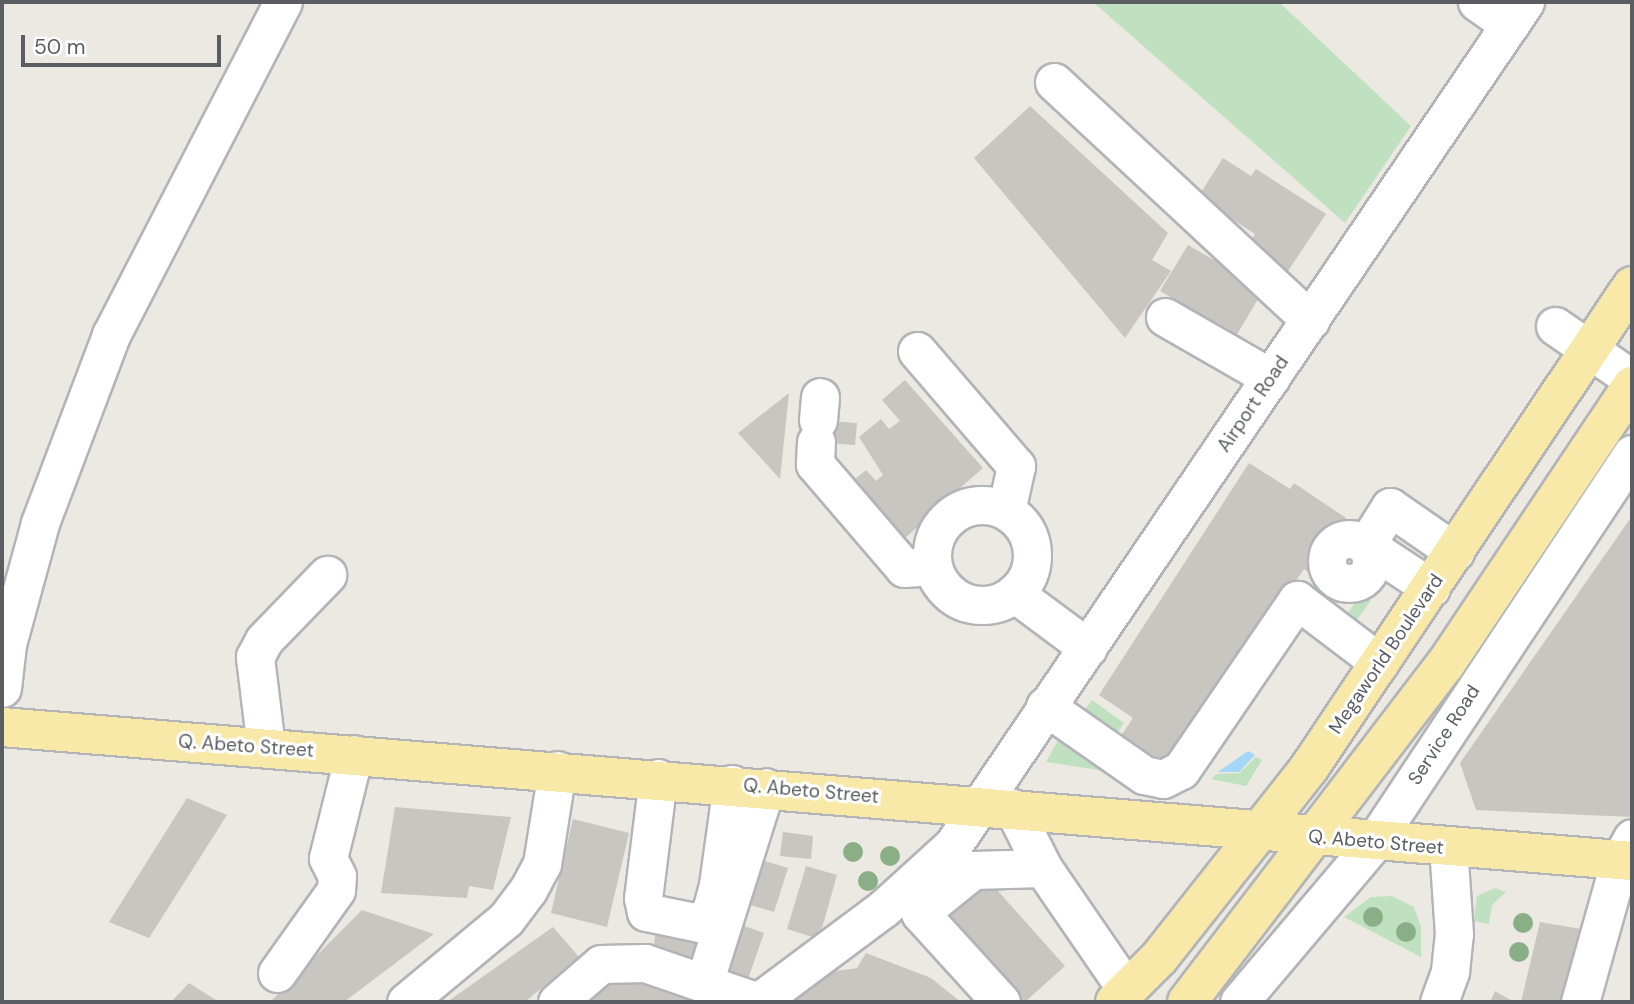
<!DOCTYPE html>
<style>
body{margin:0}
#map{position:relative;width:1634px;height:1004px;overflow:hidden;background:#ebe9e1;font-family:"DM Sans",sans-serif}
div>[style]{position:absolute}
.green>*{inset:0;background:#c0e1bf}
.water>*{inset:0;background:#a4d6f8}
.building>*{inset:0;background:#c9c5c0}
.roads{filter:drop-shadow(2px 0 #b2b4b8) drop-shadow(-2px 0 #b2b4b8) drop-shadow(0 2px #b2b4b8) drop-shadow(0 -2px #b2b4b8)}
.minor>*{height:37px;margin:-18.5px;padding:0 18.5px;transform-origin:18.5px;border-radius:18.5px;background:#fff}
.minor>.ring{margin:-18.5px;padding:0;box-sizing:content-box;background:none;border:37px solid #fff;border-radius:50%}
.major>*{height:38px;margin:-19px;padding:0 19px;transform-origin:19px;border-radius:19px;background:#f8e9a9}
.trees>*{width:20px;height:20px;margin:-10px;border-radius:50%;background:#8aaf86}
span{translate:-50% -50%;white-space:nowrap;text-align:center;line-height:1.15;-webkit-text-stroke:6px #fff;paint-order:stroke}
.street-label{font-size:19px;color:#5a5d61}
.frame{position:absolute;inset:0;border:4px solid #5a5d61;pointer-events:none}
.scale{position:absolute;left:21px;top:35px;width:200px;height:32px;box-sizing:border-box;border:4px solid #5a5d61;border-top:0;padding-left:9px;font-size:21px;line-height:24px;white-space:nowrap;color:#5a5d61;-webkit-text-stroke:5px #fff;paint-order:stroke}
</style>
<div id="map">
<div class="green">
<div style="clip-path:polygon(1093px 2px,1279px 2px,1411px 126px,1345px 223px)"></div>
<div style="clip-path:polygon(1362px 593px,1371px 600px,1351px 628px,1342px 621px)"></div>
<div style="clip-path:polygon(1092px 700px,1124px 723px,1114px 737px,1082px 713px)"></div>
<div style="clip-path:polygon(1065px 728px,1131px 775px,1046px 762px)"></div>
<div style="clip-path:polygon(1256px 757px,1262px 760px,1246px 786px,1211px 779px,1217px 774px,1239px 773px)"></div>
<div style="clip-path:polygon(1495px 888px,1506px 892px,1492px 905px,1489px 924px,1474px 921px,1477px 896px)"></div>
<div style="clip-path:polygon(1392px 896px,1414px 907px,1421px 927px,1421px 957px,1344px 917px,1371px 897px)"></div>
</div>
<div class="water">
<div style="clip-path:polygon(1248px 751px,1255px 755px,1239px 772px,1218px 772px)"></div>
</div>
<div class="building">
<div style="clip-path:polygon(1030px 106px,1168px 233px,1152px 260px,1171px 271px,1125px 338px,974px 158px)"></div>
<div style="clip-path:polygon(1223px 158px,1251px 176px,1256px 169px,1326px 214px,1282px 280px,1242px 255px,1255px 234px,1198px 197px)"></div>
<div style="clip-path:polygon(1188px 245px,1264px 289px,1236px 336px,1160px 291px)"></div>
<div style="clip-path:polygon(905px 380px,983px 468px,951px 496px,970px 519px,950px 536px,930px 516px,895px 547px,844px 488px,866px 470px,876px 481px,883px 475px,859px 437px,881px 419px,889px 429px,900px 421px,882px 400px)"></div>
<div style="clip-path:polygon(789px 393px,780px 479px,738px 433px)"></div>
<div style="clip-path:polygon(800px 419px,857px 423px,855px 445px,799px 441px)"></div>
<div style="clip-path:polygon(1249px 463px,1290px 489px,1294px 483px,1346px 518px,1309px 573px,1304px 569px,1162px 773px,1117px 742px,1133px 718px,1099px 695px)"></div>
<div style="clip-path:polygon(1632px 516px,1632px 817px,1476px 810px,1460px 763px)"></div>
<div style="clip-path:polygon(187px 798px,227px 815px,149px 938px,109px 922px)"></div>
<div style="clip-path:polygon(395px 807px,511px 817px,493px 890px,469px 886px,467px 898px,381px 893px)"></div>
<div style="clip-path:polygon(573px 819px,629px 833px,607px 927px,551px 913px)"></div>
<div style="clip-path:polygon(783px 832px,813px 836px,811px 859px,780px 856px)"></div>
<div style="clip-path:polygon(756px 858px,788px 868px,774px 912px,743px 903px)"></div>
<div style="clip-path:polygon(806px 866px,837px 875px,819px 939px,787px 929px)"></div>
<div style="clip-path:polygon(989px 881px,1065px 966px,1025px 1002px,1010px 1002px,940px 924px)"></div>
<div style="clip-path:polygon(362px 910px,434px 934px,344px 1002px,270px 1002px)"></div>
<div style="clip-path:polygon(1540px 922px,1593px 931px,1574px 1002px,1521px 1002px)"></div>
<div style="clip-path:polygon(736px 923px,764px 933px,747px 982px,719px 972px)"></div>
<div style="clip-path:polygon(553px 927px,579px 957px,525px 1002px,447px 1002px)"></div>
<div style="clip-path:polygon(655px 934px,697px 938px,695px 960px,653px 956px)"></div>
<div style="clip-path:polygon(866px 953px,931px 978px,961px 1002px,768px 1002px,836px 971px,857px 968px)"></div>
<div style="clip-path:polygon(609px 962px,631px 973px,696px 1002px,564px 1002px)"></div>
<div style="clip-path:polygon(189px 983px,216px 1000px,171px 1002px)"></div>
<div style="clip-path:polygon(1495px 991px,1514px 1002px,1490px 1002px)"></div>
</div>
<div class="roads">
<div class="minor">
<div style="left:1477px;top:2px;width:40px;rotate:34.9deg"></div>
<div style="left:1054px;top:82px;width:350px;rotate:42.9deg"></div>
<div style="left:1165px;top:317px;width:122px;rotate:29.9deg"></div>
<div style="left:1555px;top:326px;width:93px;rotate:34.5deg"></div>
<div style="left:917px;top:351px;width:152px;rotate:49.3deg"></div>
<div style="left:1016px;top:466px;width:46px;rotate:102.5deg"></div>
<div style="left:818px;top:420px;width:23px;rotate:-85deg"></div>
<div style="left:816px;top:442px;width:22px;rotate:93deg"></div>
<div style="left:815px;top:464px;width:137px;rotate:49.4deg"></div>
<div style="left:904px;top:568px;width:28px;rotate:-4deg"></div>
<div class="ring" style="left:932px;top:505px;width:63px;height:63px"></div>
<div class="ring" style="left:1327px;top:539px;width:7px;height:7px"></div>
<div style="left:1431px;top:588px;width:78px;rotate:-146.5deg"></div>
<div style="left:1366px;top:545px;width:45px;rotate:-57.7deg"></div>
<div style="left:1390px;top:507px;width:79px;rotate:34.7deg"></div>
<div style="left:1014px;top:593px;width:92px;rotate:36.6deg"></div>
<div style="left:2px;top:688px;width:44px;rotate:-83.5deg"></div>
<div style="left:7px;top:644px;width:125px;rotate:-74.7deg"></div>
<div style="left:40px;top:523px;width:201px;rotate:-69.3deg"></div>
<div style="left:111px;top:335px;width:375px;rotate:-62.7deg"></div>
<div style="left:1045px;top:706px;width:121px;rotate:34.9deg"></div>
<div style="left:1144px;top:775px;width:19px;rotate:12deg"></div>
<div style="left:1163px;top:779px;width:20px;rotate:-27deg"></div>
<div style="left:1181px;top:770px;width:206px;rotate:-55.7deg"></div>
<div style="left:1297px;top:600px;width:104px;rotate:37.2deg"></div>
<div style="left:266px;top:747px;width:91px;rotate:-97deg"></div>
<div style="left:255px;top:657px;width:19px;rotate:-62deg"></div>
<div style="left:264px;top:640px;width:91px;rotate:-45.9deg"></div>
<div style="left:658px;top:778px;width:121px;rotate:97.1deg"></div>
<div style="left:643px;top:898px;width:14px;rotate:78deg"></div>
<div style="left:646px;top:912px;width:54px;rotate:11.7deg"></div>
<div style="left:699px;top:923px;width:17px;rotate:-45deg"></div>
<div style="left:711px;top:911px;width:27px;rotate:-75deg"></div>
<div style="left:718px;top:885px;width:102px;rotate:-82.1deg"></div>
<div style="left:1013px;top:808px;width:67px;rotate:63.4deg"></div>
<div style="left:1043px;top:868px;width:148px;rotate:55.5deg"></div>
<div style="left:277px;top:973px;width:102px;rotate:-54.6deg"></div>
<div style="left:336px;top:890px;width:14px;rotate:-86deg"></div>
<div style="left:337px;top:876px;width:20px;rotate:-117deg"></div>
<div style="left:328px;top:858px;width:107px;rotate:-76deg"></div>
<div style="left:705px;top:980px;width:202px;rotate:-72.5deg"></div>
<div style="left:406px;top:1002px;width:130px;rotate:-39.7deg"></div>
<div style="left:506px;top:919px;width:36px;rotate:-53deg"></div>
<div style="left:528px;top:890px;width:30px;rotate:-62deg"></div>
<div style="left:542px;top:864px;width:95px;rotate:-80.9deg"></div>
<div style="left:557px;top:1002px;width:58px;rotate:-40.8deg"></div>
<div style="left:601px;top:964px;width:44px;rotate:-1.3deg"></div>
<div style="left:645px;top:963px;width:120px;rotate:19deg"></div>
<div style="left:758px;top:1002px;width:157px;rotate:-36.7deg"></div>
<div style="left:884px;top:908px;width:93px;rotate:-42.4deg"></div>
<div style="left:953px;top:845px;width:1019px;rotate:-55.84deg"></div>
<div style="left:1001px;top:1002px;width:120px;rotate:-132.3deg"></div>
<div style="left:920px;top:913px;width:68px;rotate:-39.1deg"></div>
<div style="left:973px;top:870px;width:70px;rotate:-1.6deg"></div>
<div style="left:1239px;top:1002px;width:209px;rotate:-49.8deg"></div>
<div style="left:1374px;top:842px;width:466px;rotate:-56.4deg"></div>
<div style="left:1439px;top:1002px;width:33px;rotate:-70deg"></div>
<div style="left:1450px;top:971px;width:37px;rotate:-84deg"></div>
<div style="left:1454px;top:934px;width:87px;rotate:-93.9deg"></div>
<div style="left:1580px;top:1002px;width:148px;rotate:-74.3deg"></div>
<div style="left:1620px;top:860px;width:25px;rotate:-61deg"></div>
</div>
<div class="major">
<div style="left:2px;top:727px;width:1635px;rotate:4.7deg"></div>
<div style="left:1115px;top:1002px;width:62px;rotate:-45deg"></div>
<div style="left:1159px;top:958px;width:242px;rotate:-51.7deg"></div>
<div style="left:1309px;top:768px;width:580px;rotate:-56.17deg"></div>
<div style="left:1187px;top:1002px;width:424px;rotate:-52.6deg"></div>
<div style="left:1445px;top:665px;width:336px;rotate:-56.2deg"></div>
</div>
</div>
<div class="trees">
<div style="left:853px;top:852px"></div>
<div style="left:890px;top:856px"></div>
<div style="left:868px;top:881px"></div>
<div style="left:1373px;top:917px"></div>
<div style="left:1523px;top:923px"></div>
<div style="left:1406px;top:932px"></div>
<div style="left:1519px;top:952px"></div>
</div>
<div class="street-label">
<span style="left:1253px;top:404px;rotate:-56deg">Airport Road</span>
<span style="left:1386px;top:654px;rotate:-56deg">Megaworld Boulevard</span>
<span style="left:1444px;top:735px;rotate:-57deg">Service Road</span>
<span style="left:246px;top:746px;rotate:4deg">Q. Abeto Street</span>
<span style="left:811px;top:791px;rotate:5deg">Q. Abeto Street</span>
<span style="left:1376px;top:842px;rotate:5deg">Q. Abeto Street</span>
</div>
<div class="frame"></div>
<div class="scale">50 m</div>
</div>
